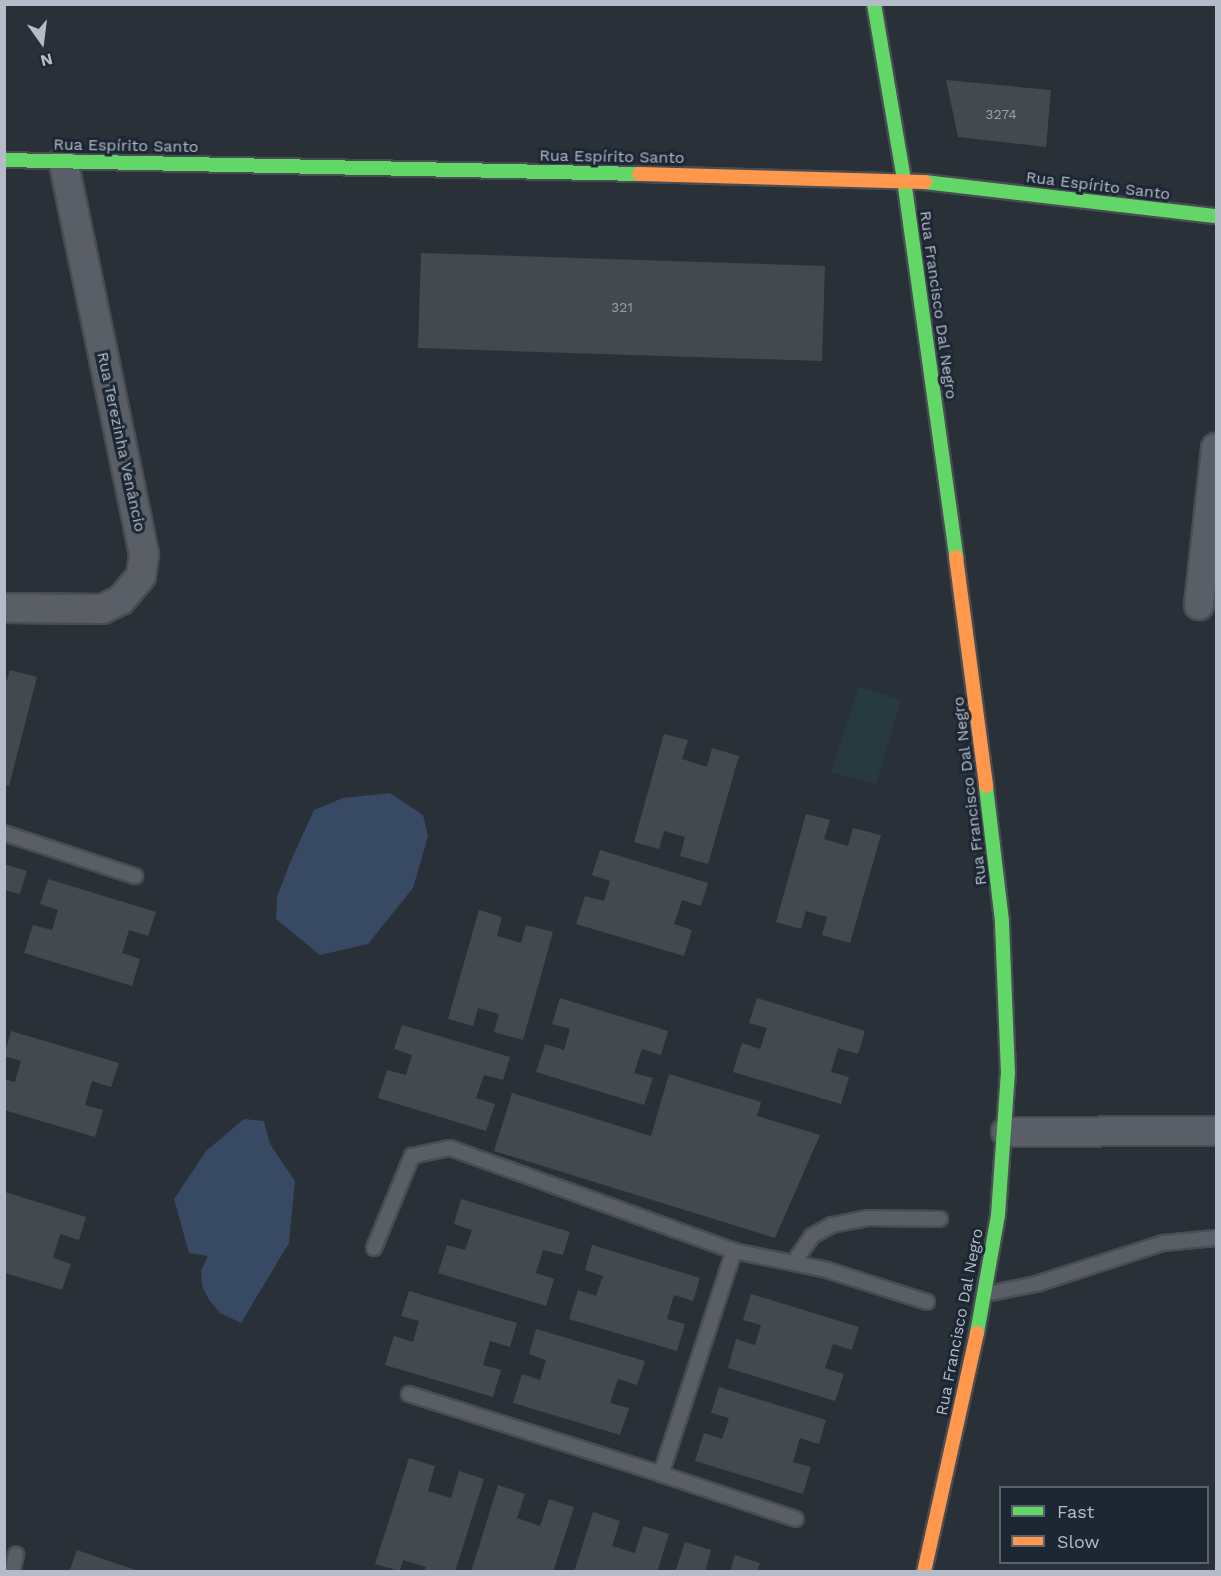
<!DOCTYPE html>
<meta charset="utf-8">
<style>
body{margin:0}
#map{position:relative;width:1221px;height:1576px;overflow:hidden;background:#2a3038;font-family:"Work Sans",sans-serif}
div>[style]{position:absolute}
.green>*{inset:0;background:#273a3e}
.water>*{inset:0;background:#384963}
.building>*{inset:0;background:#444950}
.roads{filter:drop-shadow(2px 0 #484c53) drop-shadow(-2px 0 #484c53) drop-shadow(0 2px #484c53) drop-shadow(0 -2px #484c53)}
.lane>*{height:14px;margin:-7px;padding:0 7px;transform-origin:7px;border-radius:7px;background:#5a5e66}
.street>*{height:28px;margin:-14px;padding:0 14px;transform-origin:14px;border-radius:14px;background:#5a5e66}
.fast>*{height:14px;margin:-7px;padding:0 7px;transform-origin:7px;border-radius:7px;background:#63d668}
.slow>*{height:14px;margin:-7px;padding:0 7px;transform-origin:7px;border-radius:7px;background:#ff974d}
span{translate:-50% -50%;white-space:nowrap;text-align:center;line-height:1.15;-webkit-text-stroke:6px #1d2633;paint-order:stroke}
.number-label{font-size:14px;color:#989fab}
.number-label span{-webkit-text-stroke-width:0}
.street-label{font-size:16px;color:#b4bcc9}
.frame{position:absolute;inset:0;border:6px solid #b4bcc9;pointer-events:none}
.legend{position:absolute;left:999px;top:1486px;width:210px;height:78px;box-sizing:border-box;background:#1d2633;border:2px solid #59626f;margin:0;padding:8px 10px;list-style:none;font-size:18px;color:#b4bcc9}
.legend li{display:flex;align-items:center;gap:12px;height:30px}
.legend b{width:30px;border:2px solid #59626f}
.north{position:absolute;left:12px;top:12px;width:60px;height:60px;-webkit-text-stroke:4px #1d2633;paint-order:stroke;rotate:166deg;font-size:16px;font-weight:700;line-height:24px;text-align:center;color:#b4bcc9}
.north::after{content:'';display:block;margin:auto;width:21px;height:27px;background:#b4bcc9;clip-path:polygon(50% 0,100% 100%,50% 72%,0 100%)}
</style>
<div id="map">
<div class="green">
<div style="clip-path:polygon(859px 686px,901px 700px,876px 784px,831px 772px)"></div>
</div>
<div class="water">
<div style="clip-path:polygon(390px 793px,423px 815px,428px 836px,413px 888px,368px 944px,320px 955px,276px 919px,277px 897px,290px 863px,314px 810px,343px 798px)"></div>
<div style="clip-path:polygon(244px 1119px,264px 1121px,270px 1144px,295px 1181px,289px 1243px,241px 1323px,220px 1313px,209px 1300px,202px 1286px,201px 1271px,208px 1256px,189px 1253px,174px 1199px,206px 1151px)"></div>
</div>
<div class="building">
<div style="clip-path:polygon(946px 80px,1051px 90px,1046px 147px,958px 137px)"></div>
<div style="clip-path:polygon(421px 253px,825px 266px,822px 361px,418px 348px)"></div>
<div style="clip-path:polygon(10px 670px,37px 677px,9px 786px,4px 785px,4px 689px)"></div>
<div style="clip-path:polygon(664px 734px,688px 740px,682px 759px,707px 767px,712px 748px,739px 756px,708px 864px,680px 856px,685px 837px,664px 831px,659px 849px,634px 842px)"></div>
<div style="clip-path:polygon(806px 814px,830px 820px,824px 839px,848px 846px,853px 828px,881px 835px,850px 943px,822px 935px,827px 917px,806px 911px,801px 929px,776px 922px)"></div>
<div style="clip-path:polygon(600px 850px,708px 883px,701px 906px,682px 900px,674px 924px,692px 930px,684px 956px,576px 924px,585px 896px,604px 901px,610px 881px,592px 875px)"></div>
<div style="clip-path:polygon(4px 864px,27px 871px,20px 894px,4px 890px)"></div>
<div style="clip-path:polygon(48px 879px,156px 912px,148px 936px,129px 930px,122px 953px,140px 959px,132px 986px,24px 953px,33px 925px,52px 930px,58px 910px,40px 904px)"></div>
<div style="clip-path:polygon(479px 910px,502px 917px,497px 936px,521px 943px,526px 925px,553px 932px,523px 1040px,494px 1032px,499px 1014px,478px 1008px,473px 1026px,448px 1019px)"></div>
<div style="clip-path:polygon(560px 998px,668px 1031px,661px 1055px,642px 1049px,634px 1073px,653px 1078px,644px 1105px,536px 1072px,545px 1044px,564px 1050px,570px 1029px,552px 1024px)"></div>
<div style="clip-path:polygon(757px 998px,865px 1031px,858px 1054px,838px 1048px,831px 1072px,849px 1077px,841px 1104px,733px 1072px,742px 1043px,760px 1049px,767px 1028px,749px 1023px)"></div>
<div style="clip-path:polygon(402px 1025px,510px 1057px,503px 1080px,484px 1075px,476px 1098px,495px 1104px,486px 1131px,378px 1098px,387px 1070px,406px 1075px,412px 1055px,394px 1049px)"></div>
<div style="clip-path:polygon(11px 1031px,119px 1063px,111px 1087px,92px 1081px,85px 1105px,103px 1110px,95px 1137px,4px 1110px,4px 1079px,15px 1082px,21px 1061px,4px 1056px)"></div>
<div style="clip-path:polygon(669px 1074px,761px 1102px,757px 1116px,820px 1135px,775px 1238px,494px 1151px,512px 1093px,651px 1136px)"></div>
<div style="clip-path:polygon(5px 1192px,86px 1217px,79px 1240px,60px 1234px,53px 1258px,71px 1264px,62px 1290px,5px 1273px)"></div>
<div style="clip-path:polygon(461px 1199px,570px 1232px,563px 1255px,543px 1250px,536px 1273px,554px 1279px,546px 1306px,438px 1273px,447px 1245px,465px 1250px,472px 1230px,454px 1224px)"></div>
<div style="clip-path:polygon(592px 1245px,700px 1278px,693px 1301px,674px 1295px,667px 1319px,685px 1324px,677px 1351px,569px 1319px,578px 1290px,596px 1296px,603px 1276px,585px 1270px)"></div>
<div style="clip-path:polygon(409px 1291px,517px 1323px,510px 1347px,490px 1341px,483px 1365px,501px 1370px,493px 1397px,385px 1365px,394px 1336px,413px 1342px,419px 1321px,401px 1316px)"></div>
<div style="clip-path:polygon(751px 1294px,859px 1327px,852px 1350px,833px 1344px,825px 1368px,844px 1374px,835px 1401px,728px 1368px,736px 1339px,755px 1345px,761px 1325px,743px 1320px)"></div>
<div style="clip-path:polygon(536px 1329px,645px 1361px,637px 1385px,618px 1379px,610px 1403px,629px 1408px,620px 1435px,513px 1403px,522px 1374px,540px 1380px,546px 1360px,529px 1354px)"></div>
<div style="clip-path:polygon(719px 1387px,826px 1420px,819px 1444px,800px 1438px,793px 1462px,811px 1467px,803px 1494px,695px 1461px,704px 1433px,722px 1439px,729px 1418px,711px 1413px)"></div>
<div style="clip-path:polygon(409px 1458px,435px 1466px,428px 1491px,451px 1498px,459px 1471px,484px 1479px,455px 1572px,424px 1572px,426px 1567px,403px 1560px,400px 1571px,375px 1564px)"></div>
<div style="clip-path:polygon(498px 1485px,525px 1494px,517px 1518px,540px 1526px,549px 1499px,574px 1507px,553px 1572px,471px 1572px)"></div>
<div style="clip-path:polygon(593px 1512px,620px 1521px,612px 1546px,635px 1553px,643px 1526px,669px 1534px,657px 1572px,574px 1572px)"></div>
<div style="clip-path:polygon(685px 1542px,711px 1550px,705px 1572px,675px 1572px)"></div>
<div style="clip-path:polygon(77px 1550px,138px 1571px,138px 1572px,69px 1572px)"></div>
<div style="clip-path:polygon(735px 1555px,760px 1563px,757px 1572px,730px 1572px)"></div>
</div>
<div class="roads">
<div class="lane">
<div style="left:4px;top:833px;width:138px;rotate:18.2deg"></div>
<div style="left:374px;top:1248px;width:100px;rotate:-67.6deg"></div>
<div style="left:412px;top:1156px;width:39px;rotate:-12deg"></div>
<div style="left:450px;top:1148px;width:302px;rotate:19.9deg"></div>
<div style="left:794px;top:1262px;width:32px;rotate:-55deg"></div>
<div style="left:812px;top:1236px;width:23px;rotate:-29deg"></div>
<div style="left:832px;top:1225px;width:37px;rotate:-11deg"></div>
<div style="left:868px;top:1218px;width:72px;rotate:0.8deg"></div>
<div style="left:986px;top:1294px;width:51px;rotate:-11.3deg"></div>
<div style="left:1036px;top:1284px;width:133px;rotate:-17.9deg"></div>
<div style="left:1163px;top:1243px;width:53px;rotate:-5.4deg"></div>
<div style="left:409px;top:1394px;width:264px;rotate:17.6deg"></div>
<div style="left:661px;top:1474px;width:235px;rotate:-71.9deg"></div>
<div style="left:734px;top:1251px;width:95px;rotate:11.5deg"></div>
<div style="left:827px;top:1270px;width:105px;rotate:17.7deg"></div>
<div style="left:661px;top:1474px;width:142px;rotate:18.4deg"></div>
<div style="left:12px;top:1572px;width:18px;rotate:-77deg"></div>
</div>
<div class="street">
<div style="left:1199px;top:605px;width:158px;rotate:-83.8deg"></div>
<div style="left:4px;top:608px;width:98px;rotate:0.6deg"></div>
<div style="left:102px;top:609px;width:21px;rotate:-25deg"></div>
<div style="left:121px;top:600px;width:31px;rotate:-50deg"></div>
<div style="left:141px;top:576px;width:22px;rotate:-82deg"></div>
<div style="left:144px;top:554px;width:401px;rotate:-101.6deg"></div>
<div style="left:1006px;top:1132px;width:210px;rotate:-0.3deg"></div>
</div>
<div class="fast">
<div style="left:874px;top:4px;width:179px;rotate:80.3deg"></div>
<div style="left:904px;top:180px;width:381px;rotate:82.1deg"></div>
<div style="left:4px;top:160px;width:635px;rotate:1.26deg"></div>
<div style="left:925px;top:182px;width:293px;rotate:6.7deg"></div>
<div style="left:977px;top:1333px;width:120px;rotate:-79.9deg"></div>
<div style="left:998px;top:1215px;width:142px;rotate:-86deg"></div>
<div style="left:1008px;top:1073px;width:152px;rotate:-92.3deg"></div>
<div style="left:1002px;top:921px;width:136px;rotate:-96.8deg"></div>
</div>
<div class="slow">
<div style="left:639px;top:174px;width:286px;rotate:1.6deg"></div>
<div style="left:956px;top:557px;width:231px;rotate:82.5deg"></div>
<div style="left:924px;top:1572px;width:245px;rotate:-77.5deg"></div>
</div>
</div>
<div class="number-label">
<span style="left:1001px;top:114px">3274</span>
<span style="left:622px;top:307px">321</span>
</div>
<div class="street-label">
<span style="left:126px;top:146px;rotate:1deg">Rua Espírito Santo</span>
<span style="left:612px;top:157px;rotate:1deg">Rua Espírito Santo</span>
<span style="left:1098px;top:186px;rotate:7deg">Rua Espírito Santo</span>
<span style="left:938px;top:305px;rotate:82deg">Rua Francisco Dal Negro</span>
<span style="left:121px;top:442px;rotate:78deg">Rua Terezinha Venâncio</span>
<span style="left:970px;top:791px;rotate:-97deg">Rua Francisco Dal Negro</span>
<span style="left:960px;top:1322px;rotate:-79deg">Rua Francisco Dal Negro</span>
</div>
<div class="frame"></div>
<ul class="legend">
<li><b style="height:8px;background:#63d668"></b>Fast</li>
<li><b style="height:8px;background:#ff974d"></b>Slow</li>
</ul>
<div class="north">N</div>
</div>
